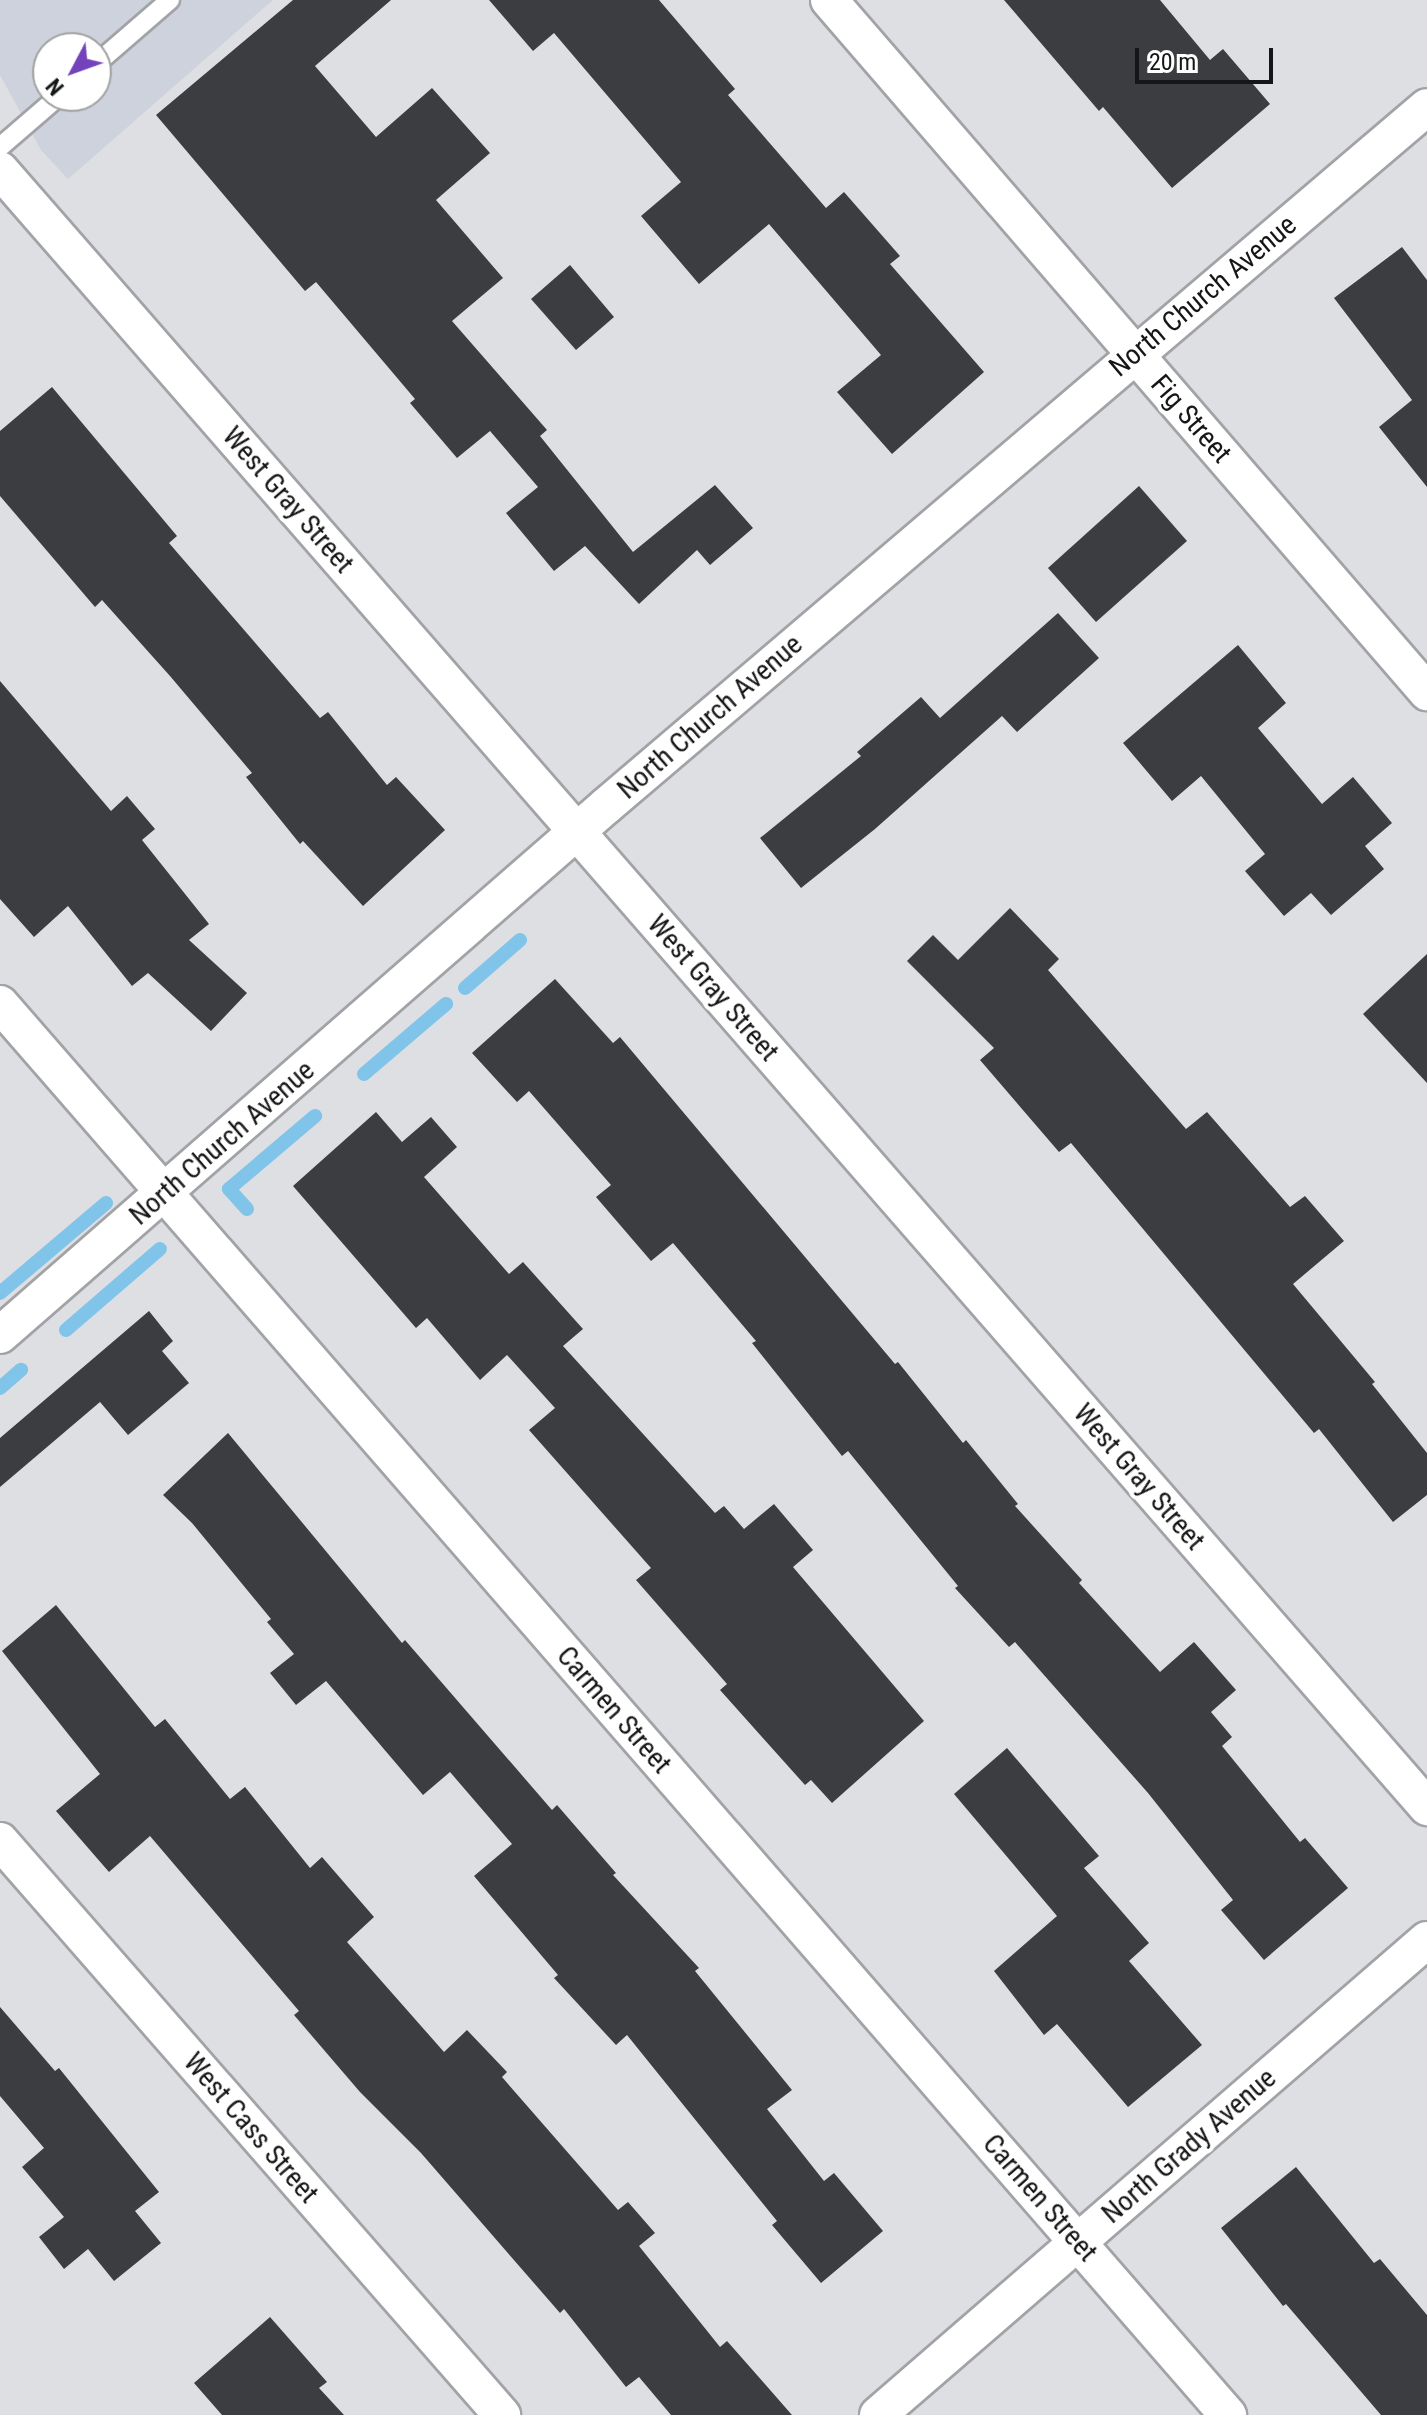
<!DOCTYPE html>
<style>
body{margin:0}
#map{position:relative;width:1427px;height:2415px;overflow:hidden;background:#dddfe3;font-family:"Roboto Condensed",sans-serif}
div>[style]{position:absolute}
.built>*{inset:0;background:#cdd2dc}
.stream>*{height:14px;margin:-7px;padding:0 7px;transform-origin:7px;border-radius:7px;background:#80c4ea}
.building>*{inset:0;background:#3c3d40}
.roads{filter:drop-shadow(2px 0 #a2a3a7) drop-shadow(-2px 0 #a2a3a7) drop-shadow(0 2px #a2a3a7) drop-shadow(0 -2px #a2a3a7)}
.lane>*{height:18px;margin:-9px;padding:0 9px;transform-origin:9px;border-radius:9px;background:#fff}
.street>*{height:36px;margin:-18px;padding:0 18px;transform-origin:18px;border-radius:18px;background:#fff}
span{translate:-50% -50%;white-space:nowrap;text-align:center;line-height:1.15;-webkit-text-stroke:8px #fff;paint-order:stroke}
.street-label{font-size:28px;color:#151617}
.north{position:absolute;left:32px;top:32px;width:80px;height:80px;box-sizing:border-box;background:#fff;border:2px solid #a1a2a2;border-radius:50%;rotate:229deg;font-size:22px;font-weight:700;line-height:32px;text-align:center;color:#151617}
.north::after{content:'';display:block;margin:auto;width:28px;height:36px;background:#7243bb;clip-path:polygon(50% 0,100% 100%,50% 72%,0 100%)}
.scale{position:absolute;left:1135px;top:48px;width:138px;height:36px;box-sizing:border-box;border:4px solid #151617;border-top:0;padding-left:10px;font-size:24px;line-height:28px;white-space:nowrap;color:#151617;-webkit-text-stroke:6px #fff;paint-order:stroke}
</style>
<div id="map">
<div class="built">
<div style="clip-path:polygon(evenodd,0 0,273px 0,68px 179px,41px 150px,0 75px,0 0,48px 48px,96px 48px,96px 96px,48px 96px,48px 48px)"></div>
</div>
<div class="stream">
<div style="left:465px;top:988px;width:73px;rotate:-41.1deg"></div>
<div style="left:364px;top:1074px;width:108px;rotate:-40.5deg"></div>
<div style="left:247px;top:1209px;width:27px;rotate:-132deg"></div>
<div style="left:229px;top:1189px;width:113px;rotate:-40.3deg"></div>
<div style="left:0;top:1293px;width:139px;rotate:-40.3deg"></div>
<div style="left:66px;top:1330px;width:124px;rotate:-40.8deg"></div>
<div style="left:0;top:1388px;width:28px;rotate:-41deg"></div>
</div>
<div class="building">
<div style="clip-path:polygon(293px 0,391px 0,315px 66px,376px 137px,432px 88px,490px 153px,436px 200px,503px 278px,452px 321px,547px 430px,540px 436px,633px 552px,715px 485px,753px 528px,710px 565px,697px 550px,639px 604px,585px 546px,554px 571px,506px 513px,538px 487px,490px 431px,457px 458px,410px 403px,415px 399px,316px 282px,305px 291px,156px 115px)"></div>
<div style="clip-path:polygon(489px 0,659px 0,735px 89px,728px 95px,826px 208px,844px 192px,900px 256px,890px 264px,984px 372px,892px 454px,837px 392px,881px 355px,769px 224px,699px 284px,641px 216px,681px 182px,554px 33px,533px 51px)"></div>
<div style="clip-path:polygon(1004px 0,1160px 0,1210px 60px,1223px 49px,1270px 104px,1172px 188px,1103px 107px,1099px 111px)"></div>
<div style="clip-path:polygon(1402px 247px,1427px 280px,1427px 487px,1379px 427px,1412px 400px,1334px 298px)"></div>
<div style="clip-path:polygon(570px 265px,614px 317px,576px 350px,531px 299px)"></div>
<div style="clip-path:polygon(52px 387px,177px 536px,169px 543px,320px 718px,328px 712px,387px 785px,396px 777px,445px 830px,363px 906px,303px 841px,300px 844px,246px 777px,252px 773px,170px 676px,102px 600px,95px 607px,0 496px,0 431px)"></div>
<div style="clip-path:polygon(1139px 486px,1187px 541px,1096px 622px,1048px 568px)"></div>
<div style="clip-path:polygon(1058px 613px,1099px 658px,1017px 732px,1002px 716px,875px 829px,801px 888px,760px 838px,861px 756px,857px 752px,921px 697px,940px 718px)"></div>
<div style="clip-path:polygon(1238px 645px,1286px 703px,1258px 728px,1322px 804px,1353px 777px,1392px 823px,1365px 846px,1384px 869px,1331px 915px,1311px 893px,1284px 916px,1245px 871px,1265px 854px,1201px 776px,1172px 801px,1123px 743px)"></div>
<div style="clip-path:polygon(0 681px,111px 811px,127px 796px,155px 829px,142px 840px,209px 924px,189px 940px,247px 993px,211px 1031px,148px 973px,132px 986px,68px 906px,34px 937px,0 899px)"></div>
<div style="clip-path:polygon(1010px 908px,1059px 959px,1048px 970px,1186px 1129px,1207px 1112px,1290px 1207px,1305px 1196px,1344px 1241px,1293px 1284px,1375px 1382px,1372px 1384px,1427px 1453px,1427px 1495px,1393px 1522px,1319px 1429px,1314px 1433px,1071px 1143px,1059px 1152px,980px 1060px,994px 1048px,907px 961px,933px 935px,958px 960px)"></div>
<div style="clip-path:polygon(1427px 954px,1427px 1083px,1363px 1014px)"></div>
<div style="clip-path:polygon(555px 979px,613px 1043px,620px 1037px,895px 1364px,898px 1362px,963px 1443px,966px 1440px,1018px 1504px,1015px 1506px,1082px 1580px,1079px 1583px,1160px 1672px,1194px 1642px,1236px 1690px,1211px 1712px,1232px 1737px,1222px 1746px,1300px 1842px,1305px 1838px,1348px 1888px,1264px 1960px,1221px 1910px,1233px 1900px,1148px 1793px,1015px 1642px,1009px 1647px,955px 1588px,958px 1586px,848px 1451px,842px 1456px,752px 1343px,756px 1341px,673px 1243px,651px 1261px,596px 1197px,611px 1185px,529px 1091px,517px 1102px,472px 1053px)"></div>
<div style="clip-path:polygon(376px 1112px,402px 1142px,431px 1117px,457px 1147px,424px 1177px,509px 1274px,523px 1262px,583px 1329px,563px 1346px,715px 1513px,724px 1506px,744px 1529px,774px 1504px,813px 1550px,793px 1567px,924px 1721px,832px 1803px,811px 1780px,805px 1785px,720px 1690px,727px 1684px,636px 1580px,651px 1568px,529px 1430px,555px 1408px,507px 1355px,480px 1380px,427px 1318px,416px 1328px,293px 1186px)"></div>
<div style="clip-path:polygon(149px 1311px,173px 1341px,162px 1351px,189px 1383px,128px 1435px,100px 1402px,0 1487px,0 1438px)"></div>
<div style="clip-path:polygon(228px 1433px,402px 1643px,405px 1640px,552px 1810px,557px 1805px,616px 1873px,613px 1875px,699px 1968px,695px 1971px,792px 2090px,767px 2109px,824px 2181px,834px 2173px,883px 2231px,821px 2283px,772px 2225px,777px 2221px,627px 2035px,616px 2045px,554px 1978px,558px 1975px,474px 1876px,512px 1844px,450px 1772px,423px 1795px,326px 1681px,296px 1705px,270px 1673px,294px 1654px,267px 1622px,271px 1619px,192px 1523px,163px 1495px)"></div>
<div style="clip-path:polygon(56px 1605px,155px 1727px,165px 1719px,230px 1799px,245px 1787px,310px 1868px,322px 1857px,374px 1917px,347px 1942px,444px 2052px,467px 2030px,507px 2072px,502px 2077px,618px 2210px,628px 2202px,655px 2233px,639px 2246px,720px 2347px,727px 2341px,792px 2415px,671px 2415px,639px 2377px,626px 2387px,564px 2309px,560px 2313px,421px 2153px,360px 2092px,294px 2015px,299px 2011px,150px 1836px,109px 1872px,56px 1811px,100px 1774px,2px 1651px)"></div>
<div style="clip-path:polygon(1007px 1748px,1099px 1856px,1084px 1868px,1149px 1943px,1129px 1961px,1202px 2045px,1128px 2107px,1057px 2024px,1044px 2035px,994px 1971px,1057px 1916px,954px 1794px)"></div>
<div style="clip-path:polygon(0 2007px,55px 2071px,59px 2068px,159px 2192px,135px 2211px,161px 2243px,114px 2281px,88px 2249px,64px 2269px,39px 2237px,64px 2217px,22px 2167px,44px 2148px,0 2096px)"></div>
<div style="clip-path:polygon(1296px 2167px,1374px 2263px,1380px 2259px,1427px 2315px,1427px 2415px,1381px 2415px,1286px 2304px,1283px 2306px,1221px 2228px)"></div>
<div style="clip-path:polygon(270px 2317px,327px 2382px,319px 2388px,344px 2415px,222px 2415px,194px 2383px)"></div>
</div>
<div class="roads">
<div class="lane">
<div style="left:96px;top:64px;width:98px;rotate:-40.9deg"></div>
<div style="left:0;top:147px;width:78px;rotate:-40.8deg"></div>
</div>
<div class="street">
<div style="left:829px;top:0;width:915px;rotate:49.17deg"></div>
<div style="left:0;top:170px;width:2172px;rotate:48.92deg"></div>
<div style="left:0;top:1004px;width:1871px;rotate:48.97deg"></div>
<div style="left:0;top:1335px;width:804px;rotate:-41.12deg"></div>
<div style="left:606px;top:806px;width:1078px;rotate:-40.41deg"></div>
<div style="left:0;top:1841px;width:763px;rotate:48.83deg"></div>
<div style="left:878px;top:2415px;width:726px;rotate:-40.87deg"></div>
</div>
</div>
<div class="street-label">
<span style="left:1203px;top:296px;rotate:-40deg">North Church Avenue</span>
<span style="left:1191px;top:419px;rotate:49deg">Fig Street</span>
<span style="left:288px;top:500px;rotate:49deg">West Gray Street</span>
<span style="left:710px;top:717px;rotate:-41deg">North Church Avenue</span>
<span style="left:713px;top:988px;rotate:49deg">West Gray Street</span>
<span style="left:222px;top:1143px;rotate:-41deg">North Church Avenue</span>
<span style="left:1139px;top:1477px;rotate:49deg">West Gray Street</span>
<span style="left:614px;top:1710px;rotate:49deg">Carmen Street</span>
<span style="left:251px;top:2128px;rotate:49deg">West Cass Street</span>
<span style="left:1189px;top:2146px;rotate:-41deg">North Grady Avenue</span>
<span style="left:1040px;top:2198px;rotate:49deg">Carmen Street</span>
</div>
<div class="north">N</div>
<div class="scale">20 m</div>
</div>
